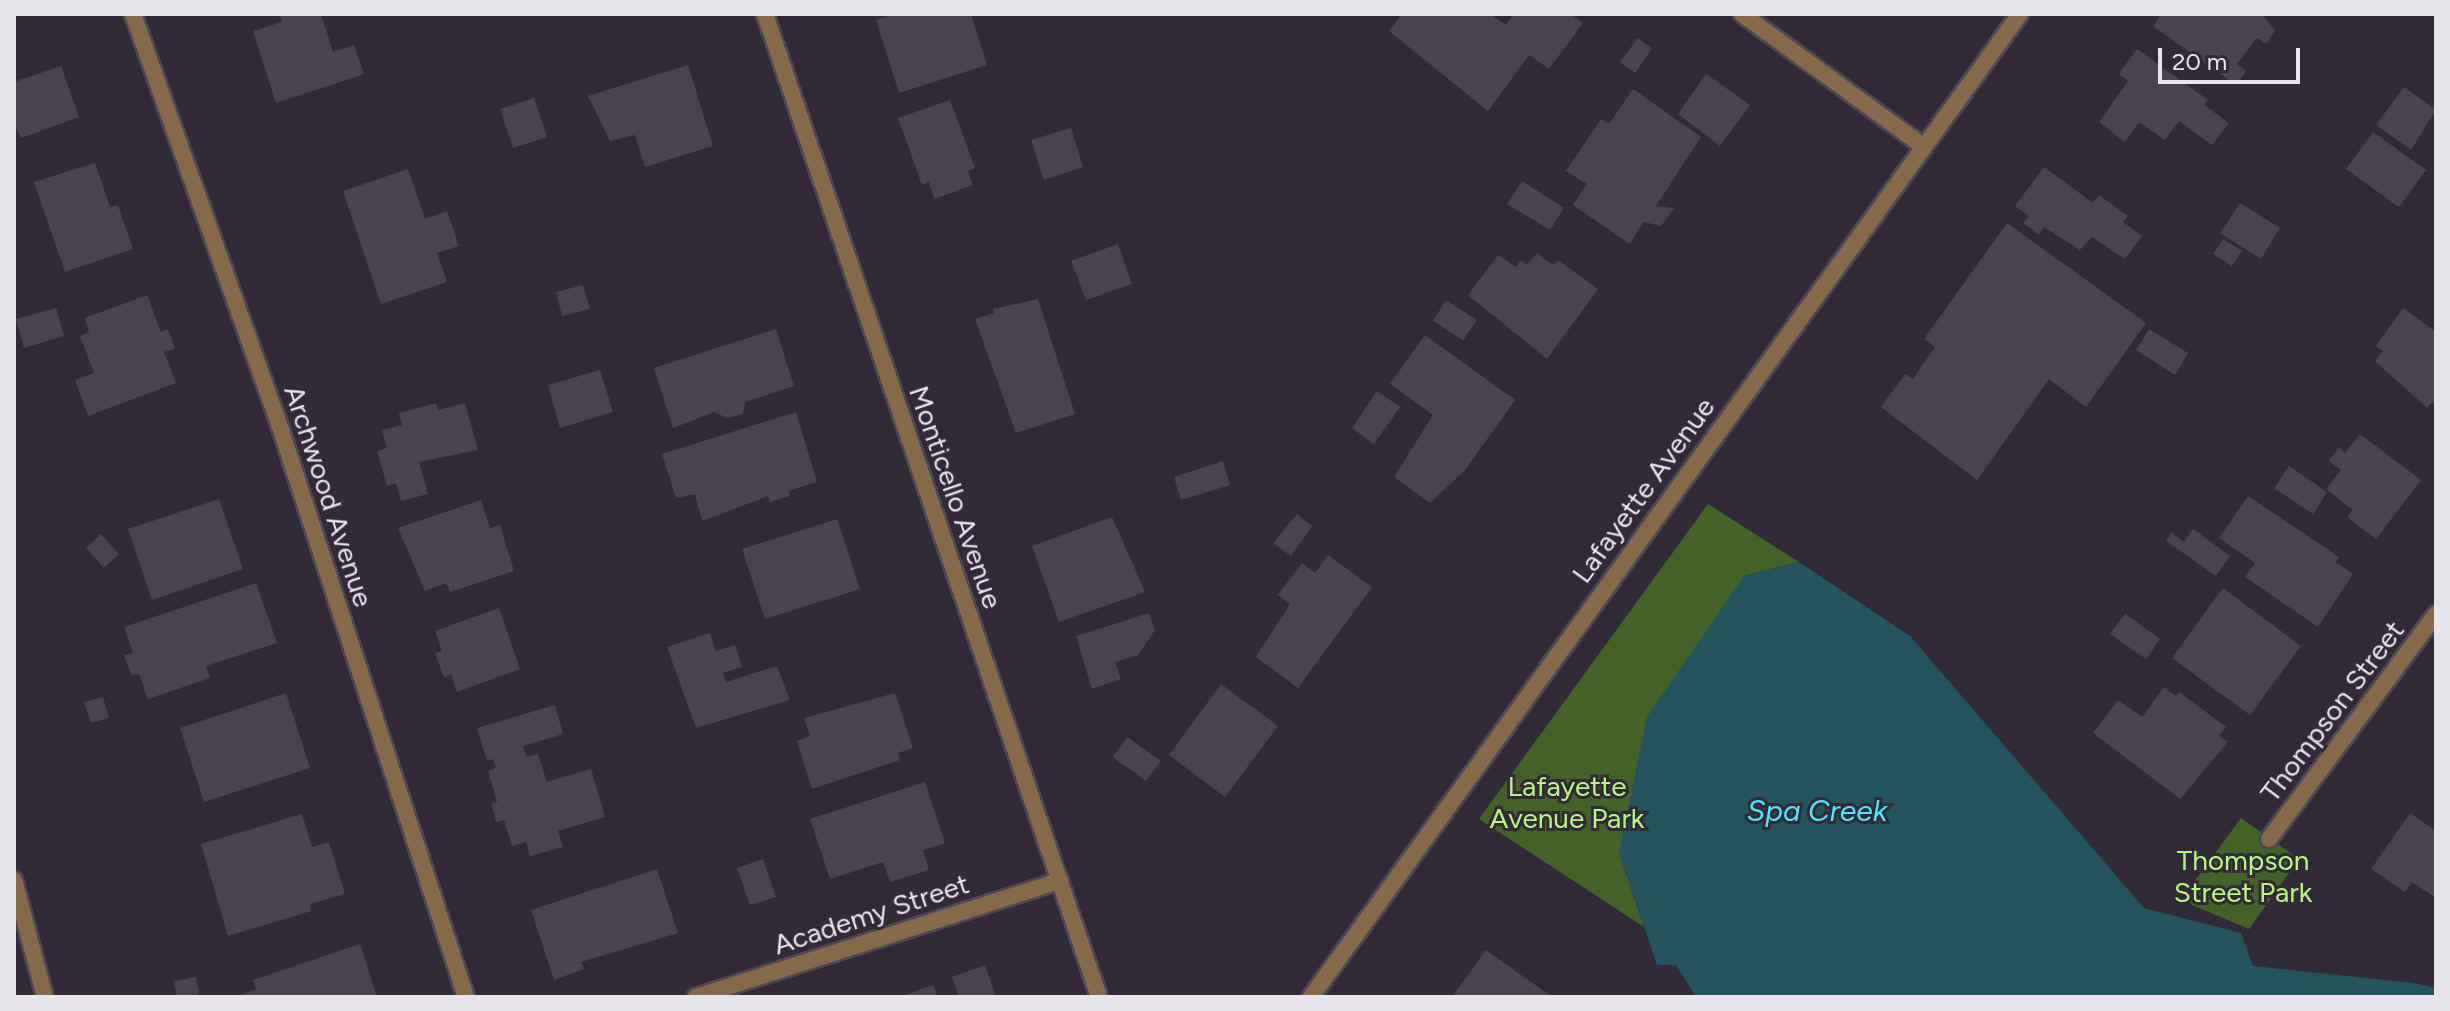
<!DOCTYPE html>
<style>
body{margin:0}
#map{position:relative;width:2450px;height:1011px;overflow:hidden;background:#302b36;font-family:Figtree,sans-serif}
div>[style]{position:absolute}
.green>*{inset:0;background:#44612a}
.water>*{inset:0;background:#25535b}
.building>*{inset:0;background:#49434f}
.roads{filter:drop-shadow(2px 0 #4d4953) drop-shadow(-2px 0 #4d4953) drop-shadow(0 2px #4d4953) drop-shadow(0 -2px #4d4953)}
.minor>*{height:16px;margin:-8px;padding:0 8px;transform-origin:8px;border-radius:8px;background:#86694a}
span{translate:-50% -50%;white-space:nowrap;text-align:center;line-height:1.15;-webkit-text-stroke:6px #302b36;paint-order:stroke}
.street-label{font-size:28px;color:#e7e4eb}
.park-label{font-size:28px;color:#b8f682}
.water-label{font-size:30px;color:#50e5fe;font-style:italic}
.frame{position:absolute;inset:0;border:16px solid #e7e4eb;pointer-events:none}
.scale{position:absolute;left:2158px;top:48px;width:142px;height:36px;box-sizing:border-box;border:4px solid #e7e4eb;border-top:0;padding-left:10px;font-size:24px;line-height:28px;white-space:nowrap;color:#e7e4eb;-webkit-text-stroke:6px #302b36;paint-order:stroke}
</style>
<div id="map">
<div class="green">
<div style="clip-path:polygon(1708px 504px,1799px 562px,1744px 576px,1619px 852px,1644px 927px,1479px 819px)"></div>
<div style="clip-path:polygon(2241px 818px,2299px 859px,2249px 929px,2192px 905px,2185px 894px)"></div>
</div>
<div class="water">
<div style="clip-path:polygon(1799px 562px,1910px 636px,2144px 908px,2241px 933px,2253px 966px,2414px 983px,2436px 988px,2436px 997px,1696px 997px,1676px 965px,1657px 965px,1619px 852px,1647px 717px,1744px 576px)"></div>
</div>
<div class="building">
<div style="clip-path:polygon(279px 14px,321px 14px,333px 52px,354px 45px,364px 74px,276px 103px,253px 31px,282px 22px)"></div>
<div style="clip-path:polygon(894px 14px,971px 14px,987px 65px,899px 93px,876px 20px)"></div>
<div style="clip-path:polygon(1402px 14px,1490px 14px,1506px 25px,1514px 14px,1571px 14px,1583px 23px,1549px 69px,1529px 55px,1488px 111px,1389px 31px)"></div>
<div style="clip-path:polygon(2161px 14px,2262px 14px,2275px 30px,2266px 44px,2257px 38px,2237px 64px,2246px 71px,2236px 85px,2153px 26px)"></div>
<div style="clip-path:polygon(1638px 38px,1652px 49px,1635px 73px,1620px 62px)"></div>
<div style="clip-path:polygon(2137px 49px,2208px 100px,2204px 105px,2229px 123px,2212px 145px,2179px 121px,2165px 140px,2139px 122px,2125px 142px,2099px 122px,2128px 81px,2119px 74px)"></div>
<div style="clip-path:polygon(688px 65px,713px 146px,645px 167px,635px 135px,610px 141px,588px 96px)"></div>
<div style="clip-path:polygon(61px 66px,79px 117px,21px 138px,14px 124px,14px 82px)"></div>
<div style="clip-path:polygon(1706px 74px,1750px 105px,1720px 146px,1678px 114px)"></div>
<div style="clip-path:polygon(2404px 87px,2436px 110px,2411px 150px,2376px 125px)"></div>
<div style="clip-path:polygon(1633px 89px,1701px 137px,1656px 206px,1674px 208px,1661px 226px,1643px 222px,1630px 244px,1573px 205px,1587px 184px,1566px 171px,1601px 119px,1609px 124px)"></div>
<div style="clip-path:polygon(534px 98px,547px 137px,513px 148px,500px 109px)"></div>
<div style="clip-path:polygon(950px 100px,975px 168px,968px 171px,973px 185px,934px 199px,929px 182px,922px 185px,898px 118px)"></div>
<div style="clip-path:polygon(1071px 128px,1083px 167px,1044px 180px,1031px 140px)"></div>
<div style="clip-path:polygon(2373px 132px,2426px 170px,2399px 207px,2346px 169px)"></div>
<div style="clip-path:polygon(95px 163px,110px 207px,118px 205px,133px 249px,65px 272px,34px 182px)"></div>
<div style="clip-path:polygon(2044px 167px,2093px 203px,2099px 195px,2128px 216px,2123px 222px,2142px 236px,2125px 259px,2092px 237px,2080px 250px,2044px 227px,2039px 235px,2023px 223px,2029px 216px,2015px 206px)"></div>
<div style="clip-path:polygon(408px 169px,425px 219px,447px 211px,459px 246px,437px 253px,447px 282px,381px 304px,343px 191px)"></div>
<div style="clip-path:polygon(1522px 181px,1564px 208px,1550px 230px,1507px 204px)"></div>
<div style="clip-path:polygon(2240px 203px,2280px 228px,2261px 259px,2220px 233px)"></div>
<div style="clip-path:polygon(2007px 223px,2146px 323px,2086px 407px,2049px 379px,1977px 480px,1881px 407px,1905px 374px,1913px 379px,1935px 347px,1924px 339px)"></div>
<div style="clip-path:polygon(2223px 239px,2242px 251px,2232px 266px,2213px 254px)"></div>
<div style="clip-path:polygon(1118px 244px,1132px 284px,1086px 300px,1071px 261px)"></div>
<div style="clip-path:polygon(1537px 253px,1553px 265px,1558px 260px,1598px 289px,1547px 359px,1468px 295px,1498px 255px,1516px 267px,1521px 260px,1527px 265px)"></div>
<div style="clip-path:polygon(583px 285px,590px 309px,562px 316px,556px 292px)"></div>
<div style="clip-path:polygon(147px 295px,161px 332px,168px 329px,175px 349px,164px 352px,176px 383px,88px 416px,75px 380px,94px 373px,80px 336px,89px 332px,85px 318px)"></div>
<div style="clip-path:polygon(1038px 299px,1075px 414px,1016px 433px,975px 319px,994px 313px,993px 309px)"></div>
<div style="clip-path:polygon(1446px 300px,1477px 320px,1463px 340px,1433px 321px)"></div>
<div style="clip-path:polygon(56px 308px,64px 336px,24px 348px,16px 319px)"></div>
<div style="clip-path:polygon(2403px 308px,2436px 332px,2436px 405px,2432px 402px,2427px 408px,2375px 361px,2383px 351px,2376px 346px)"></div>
<div style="clip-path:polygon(776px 329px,794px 386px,745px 402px,743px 414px,727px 418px,714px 412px,673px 428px,654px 368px)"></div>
<div style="clip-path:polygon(2149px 329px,2188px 353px,2175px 375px,2136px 350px)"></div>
<div style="clip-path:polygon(1425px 335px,1515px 400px,1465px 470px,1430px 503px,1394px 477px,1433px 415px,1390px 384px)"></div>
<div style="clip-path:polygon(600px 370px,613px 412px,560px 428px,548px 385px)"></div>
<div style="clip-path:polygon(1377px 391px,1400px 407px,1374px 444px,1352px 428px)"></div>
<div style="clip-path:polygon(436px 403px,438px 410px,465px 403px,478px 450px,419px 462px,428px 494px,401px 501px,396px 483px,387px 486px,377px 451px,387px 448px,382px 430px,402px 425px,399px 413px)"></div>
<div style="clip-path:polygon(796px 412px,817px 482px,788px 491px,790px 496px,770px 502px,768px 496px,702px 521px,695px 494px,676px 498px,662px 454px)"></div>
<div style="clip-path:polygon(2360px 434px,2421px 480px,2376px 539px,2347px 517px,2353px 510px,2326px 489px,2341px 470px,2329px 461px,2339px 447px,2345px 453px)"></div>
<div style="clip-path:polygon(1223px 461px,1230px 485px,1181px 500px,1174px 477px)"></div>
<div style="clip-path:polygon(2289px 466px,2327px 492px,2313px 514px,2274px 488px)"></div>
<div style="clip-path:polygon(2248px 496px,2339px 557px,2336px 562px,2353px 574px,2318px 627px,2245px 577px,2255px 563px,2219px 538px)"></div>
<div style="clip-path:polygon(219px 499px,243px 569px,152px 600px,128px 529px)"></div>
<div style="clip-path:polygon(481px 500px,490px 528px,500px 525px,514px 571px,450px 592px,446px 583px,425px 591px,398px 528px)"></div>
<div style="clip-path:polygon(1297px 514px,1312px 526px,1291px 556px,1273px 543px)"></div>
<div style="clip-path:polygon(1112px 517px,1145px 592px,1059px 622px,1032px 546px)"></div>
<div style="clip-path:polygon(837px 519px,860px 589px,765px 619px,742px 549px)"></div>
<div style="clip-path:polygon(2193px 529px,2230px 556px,2216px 576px,2166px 541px,2171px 532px,2184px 542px)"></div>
<div style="clip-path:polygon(101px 534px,119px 554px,104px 568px,86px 548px)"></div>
<div style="clip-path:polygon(1328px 555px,1372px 587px,1298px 688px,1256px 657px,1290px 604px,1278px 595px,1302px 563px,1315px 573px)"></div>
<div style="clip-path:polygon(256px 583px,277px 643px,206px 666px,210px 678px,148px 699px,139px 674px,132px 676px,124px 655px,133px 653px,124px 627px)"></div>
<div style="clip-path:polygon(2223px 588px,2301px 646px,2250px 715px,2172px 658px)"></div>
<div style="clip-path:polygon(499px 608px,520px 669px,457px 692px,451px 674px,444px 678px,435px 653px,442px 651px,435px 631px)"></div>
<div style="clip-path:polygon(1149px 613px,1155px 630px,1138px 655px,1115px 662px,1121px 679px,1092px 689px,1076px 636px)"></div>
<div style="clip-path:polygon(2125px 614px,2160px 639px,2146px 659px,2110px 634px)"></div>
<div style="clip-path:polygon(710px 633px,716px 651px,735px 645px,742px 667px,723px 673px,726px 682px,777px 666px,790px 700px,696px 728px,667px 647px)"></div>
<div style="clip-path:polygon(1221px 684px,1278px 726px,1225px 797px,1169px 755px)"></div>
<div style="clip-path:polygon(2164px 687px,2176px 696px,2179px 692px,2226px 727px,2219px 736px,2228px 742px,2180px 799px,2093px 733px,2118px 700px,2142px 717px)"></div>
<div style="clip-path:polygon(286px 693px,310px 768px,204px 802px,180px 728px)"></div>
<div style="clip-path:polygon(895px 693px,913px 748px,898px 753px,900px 760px,812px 789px,797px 741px,810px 736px,804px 718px)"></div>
<div style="clip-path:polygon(103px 697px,109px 718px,91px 723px,84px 702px)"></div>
<div style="clip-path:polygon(555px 705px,563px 734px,523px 746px,526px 757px,538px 754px,547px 782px,591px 769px,605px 817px,558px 831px,563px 847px,530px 856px,526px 842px,512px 846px,504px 820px,496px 822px,491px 803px,497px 802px,488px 771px,496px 768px,493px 759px,487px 761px,477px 728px)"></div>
<div style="clip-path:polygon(1127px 737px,1161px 761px,1146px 781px,1113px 757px)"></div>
<div style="clip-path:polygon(925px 782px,945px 843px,923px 850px,929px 870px,890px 882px,883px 862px,830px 879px,810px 819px)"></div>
<div style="clip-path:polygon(2410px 813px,2436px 831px,2436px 898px,2412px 882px,2405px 892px,2371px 869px)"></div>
<div style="clip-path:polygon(302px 814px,312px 847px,329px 842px,345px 894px,310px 904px,311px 911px,228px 936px,201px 844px)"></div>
<div style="clip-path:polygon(763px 859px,776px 897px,750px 905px,737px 868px)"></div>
<div style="clip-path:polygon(657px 869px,678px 933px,581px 962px,584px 969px,554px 980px,531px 910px)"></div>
<div style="clip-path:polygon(360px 944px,377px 997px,235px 997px,256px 989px,253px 980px)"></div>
<div style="clip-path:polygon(1486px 950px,1548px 994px,1552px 997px,1452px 997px)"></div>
<div style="clip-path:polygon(985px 965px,996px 997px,950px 997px,958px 994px,952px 977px)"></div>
<div style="clip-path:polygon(196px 977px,199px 994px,177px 997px,174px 981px)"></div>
<div style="clip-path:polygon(933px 985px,938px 997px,899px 997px)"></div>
</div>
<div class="roads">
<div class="minor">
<div style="left:133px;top:14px;width:435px;rotate:70.4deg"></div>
<div style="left:279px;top:424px;width:603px;rotate:71.93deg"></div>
<div style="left:765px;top:14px;width:1038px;rotate:71.23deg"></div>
<div style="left:1742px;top:14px;width:224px;rotate:36.1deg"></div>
<div style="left:2269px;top:839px;width:280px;rotate:-53.4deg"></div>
<div style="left:14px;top:880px;width:121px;rotate:75.2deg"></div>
<div style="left:696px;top:997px;width:382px;rotate:-17.7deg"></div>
<div style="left:1311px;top:997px;width:1212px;rotate:-54.2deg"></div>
</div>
</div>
<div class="street-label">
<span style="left:1643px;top:490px;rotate:-54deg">Lafayette Avenue</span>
<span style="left:329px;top:496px;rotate:72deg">Archwood Avenue</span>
<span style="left:956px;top:497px;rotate:71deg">Monticello Avenue</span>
<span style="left:2332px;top:711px;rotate:-53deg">Thompson Street</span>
<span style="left:871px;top:914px;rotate:-18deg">Academy Street</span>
</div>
<div class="park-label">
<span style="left:1567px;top:802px">Lafayette<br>Avenue Park</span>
<span style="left:2243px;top:876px">Thompson<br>Street Park</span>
</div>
<div class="water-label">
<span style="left:1817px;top:811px">Spa Creek</span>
</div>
<div class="frame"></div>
<div class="scale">20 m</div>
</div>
